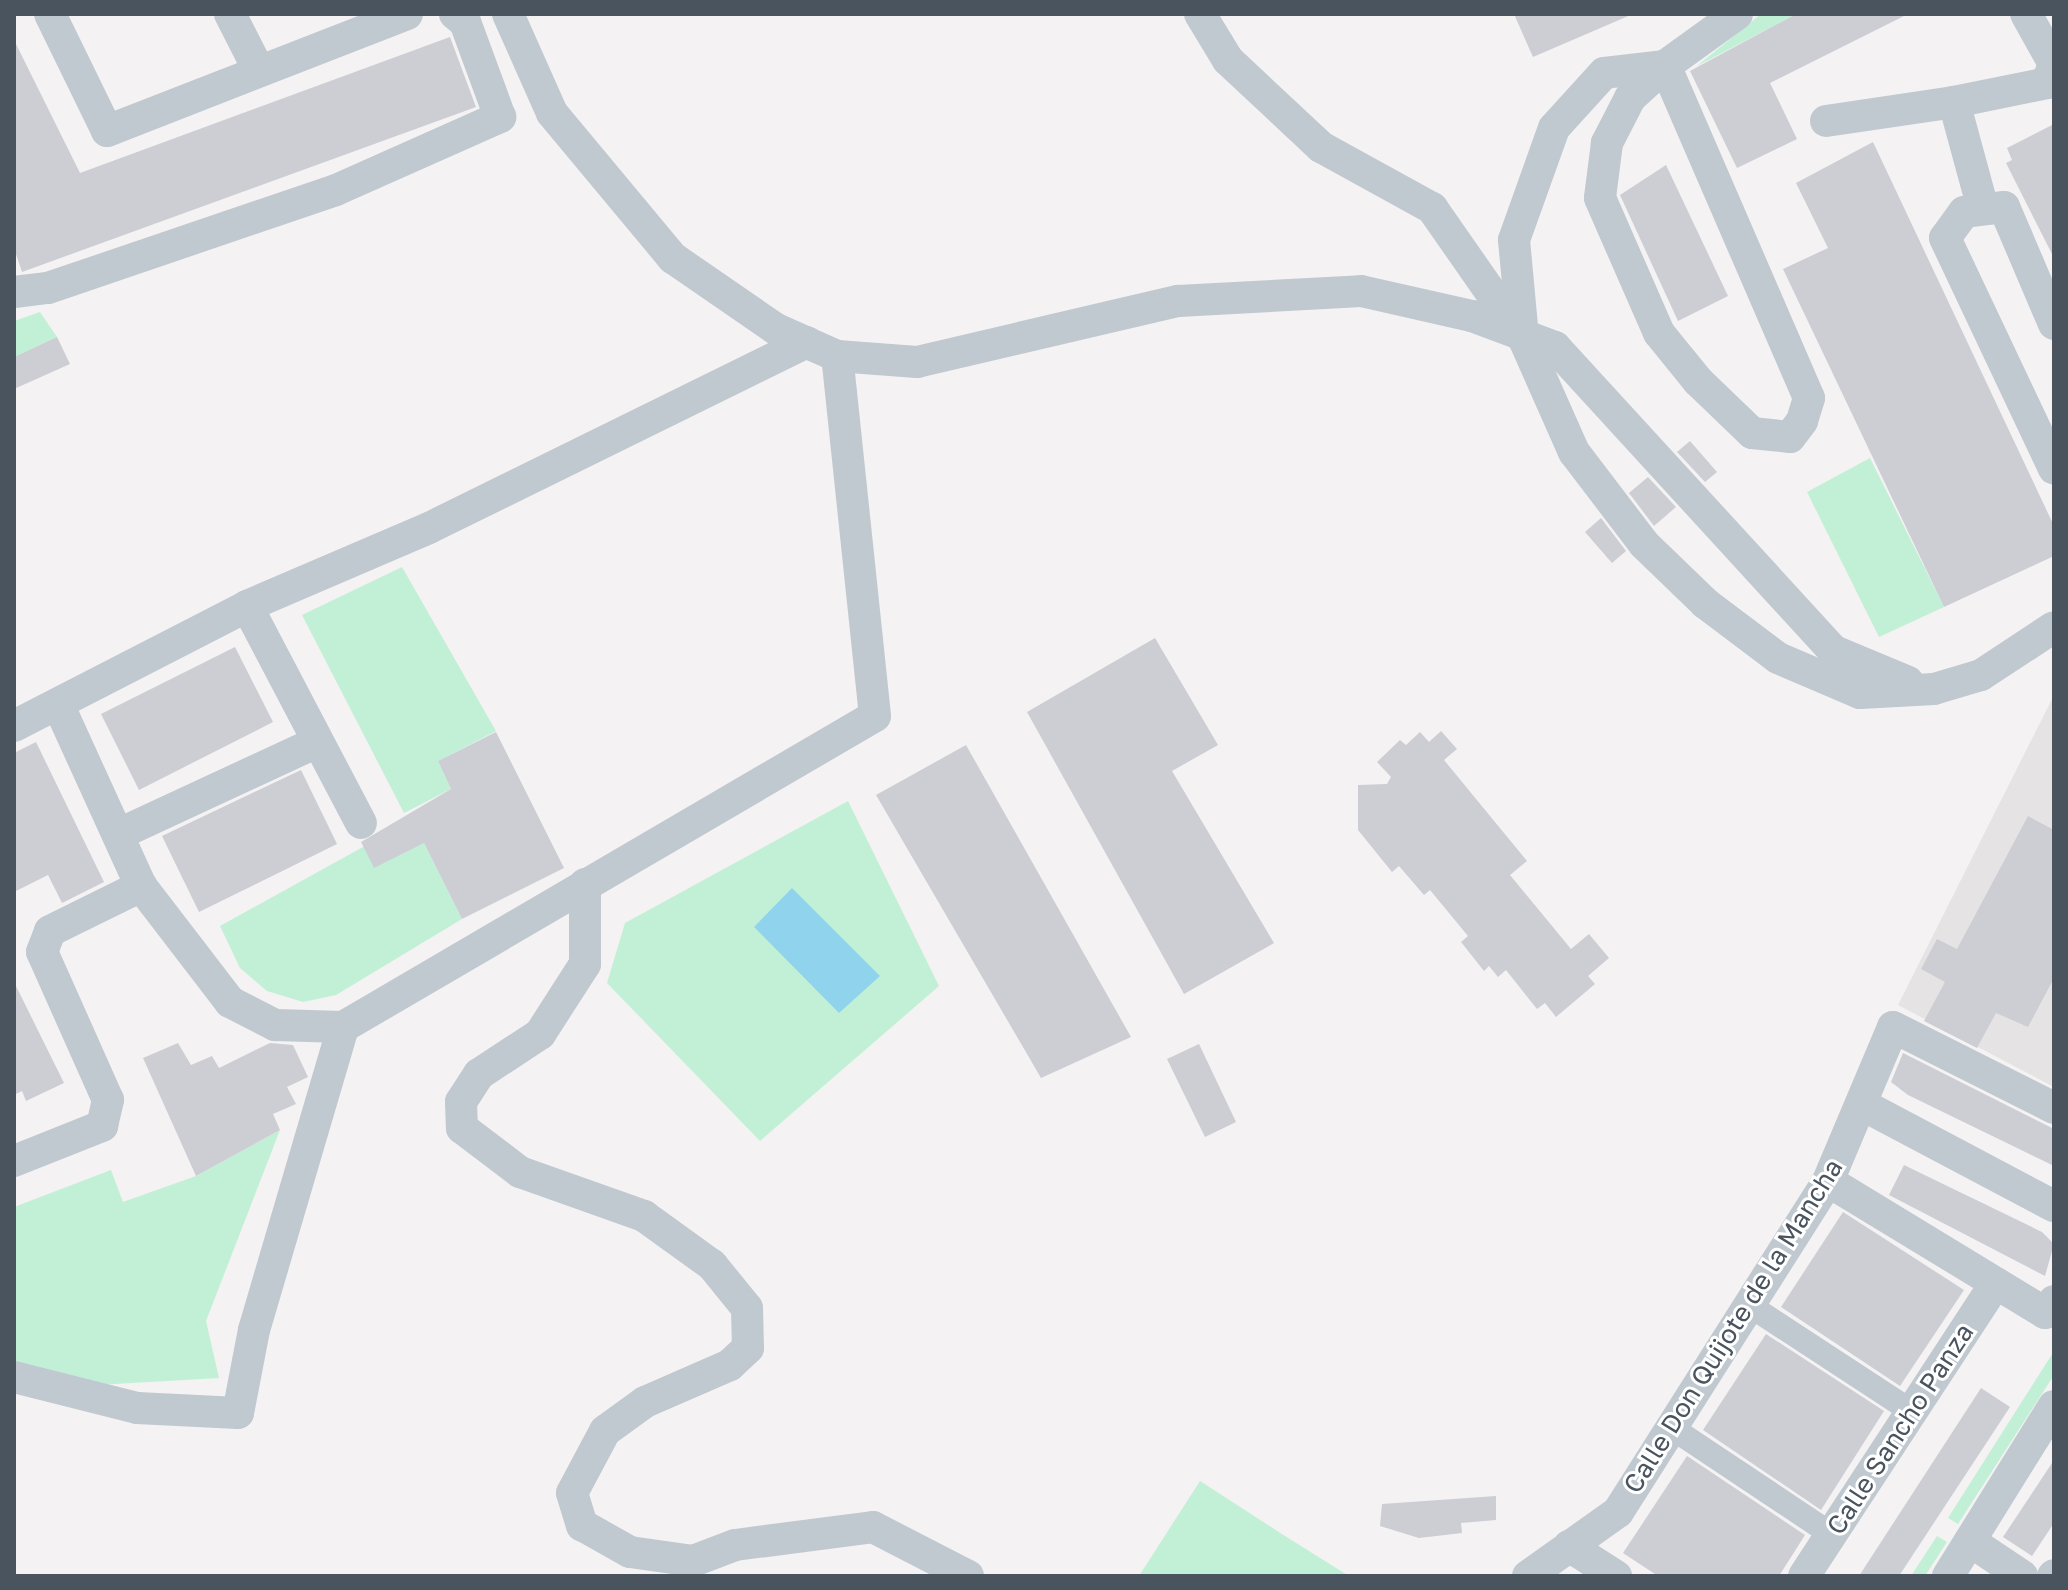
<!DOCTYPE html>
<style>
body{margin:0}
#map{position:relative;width:2068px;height:1590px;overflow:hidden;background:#f4f2f2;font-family:"Golos Text",sans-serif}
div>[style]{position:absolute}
.education>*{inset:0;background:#e5e3e4}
.green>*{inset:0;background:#c2f0d6}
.water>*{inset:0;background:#8fd3ed}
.building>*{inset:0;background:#ccced4}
.pedestrian>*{height:24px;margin:-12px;padding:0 12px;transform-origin:12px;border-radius:12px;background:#c0c8d0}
.minor>*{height:32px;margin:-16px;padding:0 16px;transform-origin:16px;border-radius:16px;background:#c0c8d0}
span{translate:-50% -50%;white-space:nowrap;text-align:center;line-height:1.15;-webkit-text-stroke:6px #fff;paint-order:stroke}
.street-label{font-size:26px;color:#49545f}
.frame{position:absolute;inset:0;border:16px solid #49545f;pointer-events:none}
</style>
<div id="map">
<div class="education">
<div style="clip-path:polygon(2054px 695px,2054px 1087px,1898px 1005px)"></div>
</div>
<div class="green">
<div style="clip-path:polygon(1761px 14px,1796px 14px,1697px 66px)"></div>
<div style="clip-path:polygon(40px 312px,57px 337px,14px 357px,14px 321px)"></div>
<div style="clip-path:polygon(1870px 458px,1944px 607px,1879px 637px,1807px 492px)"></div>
<div style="clip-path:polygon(402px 567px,496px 731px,438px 761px,451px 789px,404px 813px,302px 615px)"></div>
<div style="clip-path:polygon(848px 801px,939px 986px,760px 1141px,607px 983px,625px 923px)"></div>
<div style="clip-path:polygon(424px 843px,462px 919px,336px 995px,303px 1002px,267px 991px,240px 968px,220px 926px,363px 847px)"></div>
<div style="clip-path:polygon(280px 1130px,206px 1321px,219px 1378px,97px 1385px,14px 1365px,14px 1207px,111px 1170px,123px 1202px,196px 1176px)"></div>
<div style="clip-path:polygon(2054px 1351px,2054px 1375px,1958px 1524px,1948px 1518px)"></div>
<div style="clip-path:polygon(1200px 1481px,1285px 1536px,1349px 1576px,1139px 1576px)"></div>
<div style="clip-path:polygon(1937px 1536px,1947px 1542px,1925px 1576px,1911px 1576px)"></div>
</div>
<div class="water">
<div style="clip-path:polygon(792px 888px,880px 976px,839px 1013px,754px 927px)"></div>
</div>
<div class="building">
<div style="clip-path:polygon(1514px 14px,1633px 14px,1533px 57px)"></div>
<div style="clip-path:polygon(1796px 14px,1908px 14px,1770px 83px,1797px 139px,1737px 168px,1690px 71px)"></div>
<div style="clip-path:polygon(450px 37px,476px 107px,22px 272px,14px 248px,14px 40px,80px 173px)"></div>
<div style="clip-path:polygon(2054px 124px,2054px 258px,2006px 163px,2012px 160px,2007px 148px)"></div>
<div style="clip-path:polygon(1873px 142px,2054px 526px,2054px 556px,1944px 607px,1783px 269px,1828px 248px,1796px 183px)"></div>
<div style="clip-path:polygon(1666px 165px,1728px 296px,1678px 321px,1620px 195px)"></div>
<div style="clip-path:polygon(57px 337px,70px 364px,14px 389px,14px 357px)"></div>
<div style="clip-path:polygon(1690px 441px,1717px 472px,1705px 482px,1677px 452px)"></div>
<div style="clip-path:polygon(1648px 477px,1676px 507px,1654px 526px,1629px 493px)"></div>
<div style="clip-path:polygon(1601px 518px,1626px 551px,1612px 563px,1585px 532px)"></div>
<div style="clip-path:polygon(1155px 638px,1218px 745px,1172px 771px,1274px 943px,1184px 994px,1027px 712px)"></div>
<div style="clip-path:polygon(235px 647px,273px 722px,139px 790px,101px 714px)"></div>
<div style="clip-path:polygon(1441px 731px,1457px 749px,1444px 760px,1527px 861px,1510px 875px,1571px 949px,1589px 934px,1609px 958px,1588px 976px,1595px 984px,1556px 1017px,1545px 1003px,1537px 1009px,1506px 970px,1498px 977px,1489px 966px,1484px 971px,1461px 942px,1468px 936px,1430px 890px,1424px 895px,1399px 866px,1392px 872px,1358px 830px,1358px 785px,1387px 784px,1391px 777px,1377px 762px,1400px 740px,1406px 745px,1420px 732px,1429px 742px)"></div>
<div style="clip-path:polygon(496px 732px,564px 868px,462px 919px,424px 843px,374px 868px,361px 842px,451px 789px,438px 761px)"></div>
<div style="clip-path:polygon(36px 742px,104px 882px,62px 903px,48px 875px,14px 892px,14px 753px)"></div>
<div style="clip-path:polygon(966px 745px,1131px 1037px,1041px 1078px,876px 795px)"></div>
<div style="clip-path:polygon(301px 770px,337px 844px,199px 912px,162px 836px)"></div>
<div style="clip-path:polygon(2028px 816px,2054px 830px,2054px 978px,2028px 1027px,1996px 1013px,1977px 1048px,1924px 1021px,1945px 982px,1921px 969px,1937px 939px,1957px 949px)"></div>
<div style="clip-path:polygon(14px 982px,64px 1083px,26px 1101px,22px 1091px,14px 1095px)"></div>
<div style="clip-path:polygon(178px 1043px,191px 1065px,212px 1056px,219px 1068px,270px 1043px,293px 1045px,308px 1077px,287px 1087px,296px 1104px,273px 1114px,280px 1130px,196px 1176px,143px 1058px)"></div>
<div style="clip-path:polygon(1199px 1044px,1236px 1122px,1205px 1137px,1167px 1059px)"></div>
<div style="clip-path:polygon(1903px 1053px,2054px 1129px,2054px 1166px,1908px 1095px,1891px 1082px)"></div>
<div style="clip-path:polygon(1904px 1165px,2042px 1232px,2054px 1244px,2045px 1276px,1889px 1195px)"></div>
<div style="clip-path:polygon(1843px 1212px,1964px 1290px,1900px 1386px,1781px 1307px)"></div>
<div style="clip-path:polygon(1766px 1334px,1884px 1411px,1821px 1510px,1703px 1430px)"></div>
<div style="clip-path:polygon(1981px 1388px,2010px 1407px,1899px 1576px,1859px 1576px)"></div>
<div style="clip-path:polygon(1687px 1456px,1805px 1535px,1779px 1576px,1658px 1576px,1623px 1553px)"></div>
<div style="clip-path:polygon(2054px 1460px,2054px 1523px,2032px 1556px,2003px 1537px)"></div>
<div style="clip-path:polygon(1496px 1496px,1496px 1520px,1461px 1523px,1462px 1533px,1419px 1538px,1380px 1526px,1382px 1504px)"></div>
</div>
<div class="pedestrian">
<div style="left:1749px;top:1305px;width:194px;rotate:33.2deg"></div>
<div style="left:1672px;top:1428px;width:191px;rotate:33.7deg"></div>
</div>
<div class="minor">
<div style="left:50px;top:14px;width:130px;rotate:64deg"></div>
<div style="left:107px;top:131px;width:322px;rotate:-21.3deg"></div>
<div style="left:230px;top:14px;width:62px;rotate:63deg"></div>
<div style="left:508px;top:14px;width:108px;rotate:66deg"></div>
<div style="left:552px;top:113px;width:189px;rotate:50.2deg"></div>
<div style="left:673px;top:258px;width:125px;rotate:34.6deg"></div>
<div style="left:776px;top:329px;width:67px;rotate:23.9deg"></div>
<div style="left:837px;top:356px;width:80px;rotate:4.3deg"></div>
<div style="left:917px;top:362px;width:268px;rotate:-13.2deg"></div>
<div style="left:1178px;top:301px;width:183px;rotate:-3.1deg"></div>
<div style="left:1361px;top:291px;width:114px;rotate:12.7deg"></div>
<div style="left:1472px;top:316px;width:89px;rotate:20.5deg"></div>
<div style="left:1555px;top:347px;width:413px;rotate:47.5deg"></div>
<div style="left:1834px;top:651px;width:80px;rotate:22.7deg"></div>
<div style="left:1200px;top:14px;width:54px;rotate:58.7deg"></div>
<div style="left:1228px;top:60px;width:127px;rotate:43.1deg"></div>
<div style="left:1321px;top:147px;width:127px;rotate:28.8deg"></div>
<div style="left:1432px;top:208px;width:157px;rotate:55.1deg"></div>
<div style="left:1737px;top:14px;width:89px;rotate:144.2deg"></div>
<div style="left:1665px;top:66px;width:47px;rotate:137.6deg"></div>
<div style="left:1630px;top:98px;width:51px;rotate:117.1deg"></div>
<div style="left:1607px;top:143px;width:55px;rotate:97.3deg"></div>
<div style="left:1600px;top:198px;width:147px;rotate:66.4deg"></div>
<div style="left:1659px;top:333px;width:62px;rotate:50.9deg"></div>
<div style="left:1698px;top:381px;width:75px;rotate:43.9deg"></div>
<div style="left:1752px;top:433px;width:38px;rotate:6deg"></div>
<div style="left:1790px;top:437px;width:20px;rotate:-53deg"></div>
<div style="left:1802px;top:421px;width:24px;rotate:-73deg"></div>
<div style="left:1809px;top:398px;width:362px;rotate:-113.4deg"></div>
<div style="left:1665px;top:66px;width:61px;rotate:173.5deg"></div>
<div style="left:1604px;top:73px;width:74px;rotate:132.3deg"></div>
<div style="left:1554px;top:128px;width:119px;rotate:109.7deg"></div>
<div style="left:1514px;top:240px;width:97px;rotate:84.7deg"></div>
<div style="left:1523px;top:337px;width:126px;rotate:66.1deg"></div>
<div style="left:1574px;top:452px;width:116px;rotate:52.7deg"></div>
<div style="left:1644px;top:544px;width:85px;rotate:44deg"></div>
<div style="left:1705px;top:603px;width:91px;rotate:37deg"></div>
<div style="left:1778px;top:658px;width:89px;rotate:23.1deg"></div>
<div style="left:1860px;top:693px;width:74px;rotate:-3.1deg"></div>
<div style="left:1934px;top:689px;width:49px;rotate:-16.6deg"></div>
<div style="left:1981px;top:675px;width:87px;rotate:-33.3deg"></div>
<div style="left:1826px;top:121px;width:129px;rotate:-8.4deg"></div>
<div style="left:1982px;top:205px;width:107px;rotate:-105.2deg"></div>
<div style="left:1954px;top:102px;width:95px;rotate:-11.5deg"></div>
<div style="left:2047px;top:83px;width:20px;rotate:-70deg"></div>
<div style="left:2054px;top:64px;width:57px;rotate:-119.2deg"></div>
<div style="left:14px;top:292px;width:34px;rotate:-7deg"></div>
<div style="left:48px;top:288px;width:304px;rotate:-18.8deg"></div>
<div style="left:336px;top:190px;width:180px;rotate:-24deg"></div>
<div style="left:500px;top:117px;width:101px;rotate:-110.2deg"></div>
<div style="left:465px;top:22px;width:13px;rotate:-141deg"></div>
<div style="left:2054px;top:324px;width:127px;rotate:-113.1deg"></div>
<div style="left:2004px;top:207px;width:40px;rotate:172.9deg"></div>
<div style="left:1964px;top:212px;width:32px;rotate:126deg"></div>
<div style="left:1945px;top:238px;width:255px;rotate:64.7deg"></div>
<div style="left:247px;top:606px;width:245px;rotate:62.3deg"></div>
<div style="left:58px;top:704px;width:200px;rotate:65.5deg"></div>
<div style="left:141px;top:886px;width:146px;rotate:52.5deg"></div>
<div style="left:230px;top:1002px;width:51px;rotate:27.1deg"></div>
<div style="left:275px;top:1025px;width:68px;rotate:1.7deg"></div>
<div style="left:343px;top:1027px;width:616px;rotate:-30.31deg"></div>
<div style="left:875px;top:716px;width:362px;rotate:-96deg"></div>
<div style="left:14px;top:726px;width:262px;rotate:-27.2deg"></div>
<div style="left:247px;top:606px;width:198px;rotate:-23.2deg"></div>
<div style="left:429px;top:528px;width:421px;rotate:-26.2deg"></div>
<div style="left:119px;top:834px;width:218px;rotate:-24.9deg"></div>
<div style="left:585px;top:884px;width:80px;rotate:90deg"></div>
<div style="left:585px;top:964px;width:83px;rotate:122.7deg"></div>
<div style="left:540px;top:1034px;width:73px;rotate:146.7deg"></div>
<div style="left:479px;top:1074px;width:33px;rotate:123deg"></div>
<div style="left:461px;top:1102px;width:26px;rotate:88deg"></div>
<div style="left:462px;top:1128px;width:73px;rotate:37.2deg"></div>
<div style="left:520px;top:1172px;width:132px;rotate:19.5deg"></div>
<div style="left:644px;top:1216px;width:84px;rotate:35.8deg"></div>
<div style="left:712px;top:1265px;width:55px;rotate:50.9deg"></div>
<div style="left:747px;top:1308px;width:40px;rotate:88.6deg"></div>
<div style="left:748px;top:1348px;width:25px;rotate:137deg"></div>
<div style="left:730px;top:1365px;width:93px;rotate:156.5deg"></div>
<div style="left:645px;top:1402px;width:49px;rotate:144.1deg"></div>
<div style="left:605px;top:1431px;width:70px;rotate:118deg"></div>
<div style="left:572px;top:1493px;width:34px;rotate:73deg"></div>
<div style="left:582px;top:1525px;width:55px;rotate:29.4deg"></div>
<div style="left:630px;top:1552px;width:64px;rotate:8.1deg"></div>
<div style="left:693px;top:1561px;width:45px;rotate:-20.9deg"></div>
<div style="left:735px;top:1545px;width:139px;rotate:-7.4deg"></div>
<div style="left:873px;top:1527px;width:107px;rotate:27.3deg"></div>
<div style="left:1861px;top:1104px;width:218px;rotate:27.9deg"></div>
<div style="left:14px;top:1161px;width:95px;rotate:-21.7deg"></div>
<div style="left:102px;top:1126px;width:27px;rotate:-77deg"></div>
<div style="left:108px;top:1100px;width:162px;rotate:-114deg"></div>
<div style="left:42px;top:952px;width:22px;rotate:-69deg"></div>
<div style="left:50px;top:931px;width:102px;rotate:-26.3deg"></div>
<div style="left:1828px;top:1181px;width:254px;rotate:31.3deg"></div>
<div style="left:2045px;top:1313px;width:15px;rotate:-53deg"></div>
<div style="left:14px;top:1377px;width:127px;rotate:14.1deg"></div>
<div style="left:137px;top:1408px;width:101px;rotate:2.8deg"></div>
<div style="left:238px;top:1413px;width:85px;rotate:-79.1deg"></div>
<div style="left:254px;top:1330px;width:316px;rotate:-73.6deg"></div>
<div style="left:1970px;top:1541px;width:63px;rotate:33.9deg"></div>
<div style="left:1569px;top:1546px;width:56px;rotate:32.6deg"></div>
<div style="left:1528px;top:1576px;width:110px;rotate:-35.4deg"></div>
<div style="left:1618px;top:1512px;width:392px;rotate:-57.6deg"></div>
<div style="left:1828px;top:1181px;width:167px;rotate:-67.1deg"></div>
<div style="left:1893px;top:1027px;width:180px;rotate:26.7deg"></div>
<div style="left:1804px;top:1576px;width:350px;rotate:-56.8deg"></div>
<div style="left:1948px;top:1576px;width:200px;rotate:-58.1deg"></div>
<div style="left:2053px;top:1576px;width:1px;rotate:-45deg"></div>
</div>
<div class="street-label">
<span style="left:1733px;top:1326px;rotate:-58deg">Calle Don Quijote de la Mancha</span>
<span style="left:1900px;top:1429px;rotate:-57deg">Calle Sancho Panza</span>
</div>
<div class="frame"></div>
</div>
